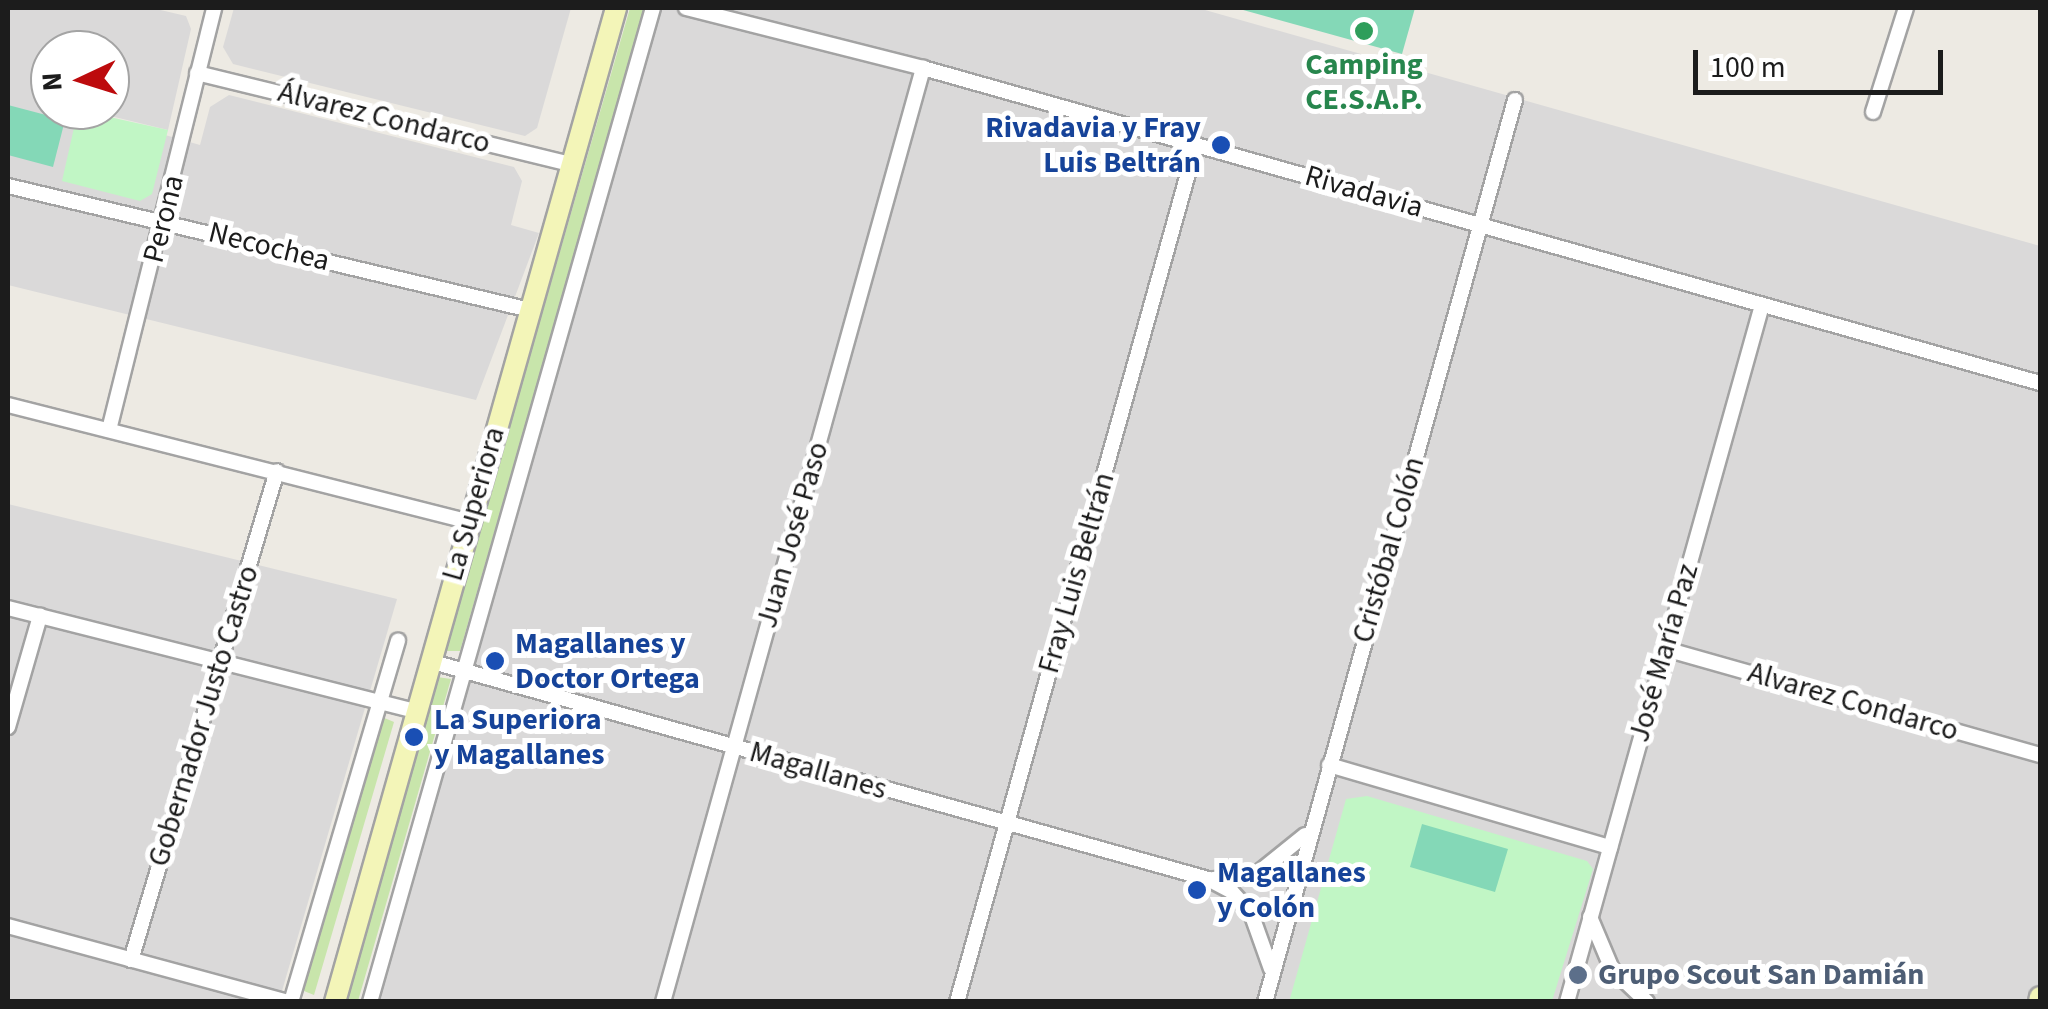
<!DOCTYPE html>
<meta charset="utf-8">
<style>
body{margin:0}
#map{position:relative;width:2048px;height:1009px;overflow:hidden;background:#edeae3;font-family:"Source Sans 3",sans-serif}
div>[style]{position:absolute}
.residential>*{inset:0;background:#dad9d9}
.grass>*{inset:0;background:#c8e5ab}
.park>*{inset:0;background:#c1f6c5}
.pitch>*{inset:0;background:#84d8b7}
.roads{filter:drop-shadow(2px 0 #a3a3a3) drop-shadow(-2px 0 #a3a3a3) drop-shadow(0 2px #a3a3a3) drop-shadow(0 -2px #a3a3a3)}
.street>*{height:14px;margin:-7px;padding:0 7px;transform-origin:7px;border-radius:7px;background:#fff}
.secondary>*{height:20px;margin:-10px;padding:0 10px;transform-origin:10px;border-radius:10px;background:#f3f5b8}
.dots>*{width:28px;height:28px;translate:-50% -50%;box-sizing:border-box;border:5px solid #fff;border-radius:50%}
span{translate:-50% -50%;white-space:nowrap;text-align:center;line-height:1.15;-webkit-text-stroke:10px #fff;paint-order:stroke}
.leisure-label{font-size:30px;color:#27864d;font-weight:700}
.street-label{font-size:30px;color:#1c1c1c}
.transit-label{font-size:30px;color:#164399;font-weight:700}
.right{translate:-100% -50%;text-align:right}
.left{translate:0 -50%;text-align:left}
.service-label{font-size:30px;color:#4e5e75;font-weight:700}
.frame{position:absolute;inset:0;border:10px solid #1c1c1c;pointer-events:none}
.north{position:absolute;left:30px;top:30px;width:100px;height:100px;box-sizing:border-box;background:#fff;border:2px solid #a4a4a4;border-radius:50%;rotate:266deg;font-size:28px;font-weight:700;line-height:40px;text-align:center;color:#1c1c1c}
.north::after{content:'';display:block;margin:auto;width:35px;height:45px;background:#bd0b0d;clip-path:polygon(50% 0,100% 100%,50% 72%,0 100%)}
.scale{position:absolute;left:1693px;top:50px;width:250px;height:45px;box-sizing:border-box;border:5px solid #1c1c1c;border-top:0;padding-left:12px;font-size:30px;line-height:35px;white-space:nowrap;color:#1c1c1c;-webkit-text-stroke:8px #fff;paint-order:stroke}
</style>
<div id="map">
<div class="residential">
<div style="clip-path:polygon(8px 8px,152px 8px,186px 16px,191px 29px,168px 130px,86px 110px,110px 110px,110px 50px,50px 50px,50px 110px,78px 110px,200px 145px,210px 107px,229px 95px,514px 167px,522px 181px,511px 225px,539px 233px,476px 400px,8px 285px)"></div>
<div style="clip-path:polygon(234px 8px,571px 8px,537px 128px,525px 136px,233px 64px,223px 47px)"></div>
<div style="clip-path:polygon(662px 8px,1198px 8px,2040px 246px,2040px 1001px,361px 1002px)"></div>
<div style="clip-path:polygon(8px 504px,397px 599px,279px 1001px,8px 1002px)"></div>
</div>
<div class="grass">
<div style="clip-path:polygon(630px 8px,645px 10px,460px 651px,445px 651px)"></div>
<div style="clip-path:polygon(437px 677px,451px 679px,358px 1001px,352px 1001px,344px 998px)"></div>
<div style="clip-path:polygon(382px 717px,394px 722px,314px 995px,299px 989px)"></div>
</div>
<div class="park">
<div style="clip-path:polygon(78px 110px,168px 130px,152px 194px,140px 201px,62px 181px)"></div>
<div style="clip-path:polygon(1367px 796px,1587px 861px,1593px 869px,1552px 1001px,1289px 1002px,1346px 799px)"></div>
</div>
<div class="pitch">
<div style="clip-path:polygon(1236px 8px,1415px 8px,1402px 54px)"></div>
<div style="clip-path:polygon(8px 105px,65px 120px,53px 167px,8px 155px)"></div>
<div style="clip-path:polygon(1422px 824px,1508px 849px,1495px 892px,1410px 867px)"></div>
</div>
<div class="roads">
<div class="street">
<div style="left:686px;top:8px;width:244px;rotate:14.2deg"></div>
<div style="left:923px;top:68px;width:1161px;rotate:15.75deg"></div>
<div style="left:197px;top:73px;width:384px;rotate:13.7deg"></div>
<div style="left:1873px;top:112px;width:109px;rotate:-72.4deg"></div>
<div style="left:8px;top:186px;width:537px;rotate:13.36deg"></div>
<div style="left:8px;top:405px;width:476px;rotate:14.2deg"></div>
<div style="left:109px;top:430px;width:435px;rotate:-76deg"></div>
<div style="left:8px;top:608px;width:420px;rotate:14.2deg"></div>
<div style="left:1665px;top:649px;width:390px;rotate:15.8deg"></div>
<div style="left:429px;top:661px;width:809px;rotate:15.63deg"></div>
<div style="left:1208px;top:879px;width:27px;rotate:28deg"></div>
<div style="left:1232px;top:892px;width:28px;rotate:48deg"></div>
<div style="left:1251px;top:913px;width:59px;rotate:70.3deg"></div>
<div style="left:8px;top:727px;width:116px;rotate:-73.9deg"></div>
<div style="left:1329px;top:765px;width:293px;rotate:16.3deg"></div>
<div style="left:1213px;top:879px;width:40px;rotate:-2.9deg"></div>
<div style="left:1253px;top:877px;width:67px;rotate:-38.9deg"></div>
<div style="left:1590px;top:917px;width:56px;rotate:67.1deg"></div>
<div style="left:1612px;top:969px;width:48px;rotate:43.3deg"></div>
<div style="left:8px;top:926px;width:290px;rotate:15.2deg"></div>
<div style="left:131px;top:960px;width:510px;rotate:-73.38deg"></div>
<div style="left:291px;top:1002px;width:377px;rotate:-73.5deg"></div>
<div style="left:370px;top:1002px;width:1034px;rotate:-74.11deg"></div>
<div style="left:663px;top:1002px;width:970px;rotate:-74.44deg"></div>
<div style="left:957px;top:1002px;width:890px;rotate:-74.42deg"></div>
<div style="left:1265px;top:1002px;width:936px;rotate:-74.51deg"></div>
<div style="left:1567px;top:1002px;width:724px;rotate:-74.37deg"></div>
</div>
<div class="secondary">
<div style="left:335px;top:1002px;width:1033px;rotate:-74.21deg"></div>
<div style="left:2039px;top:1002px;width:5px;rotate:-79deg"></div>
</div>
</div>
<div class="dots">
<div style="left:1364px;top:31px;background:#2e9e5b"></div>
<div style="left:1221px;top:145px;background:#1a4fb4"></div>
<div style="left:495px;top:661px;background:#1a4fb4"></div>
<div style="left:414px;top:737px;background:#1a4fb4"></div>
<div style="left:1197px;top:890px;background:#1a4fb4"></div>
<div style="left:1578px;top:975px;background:#5c6f8a"></div>
</div>
<div class="leisure-label">
<span style="left:1364px;top:82px">Camping<br>CE.S.A.P.</span>
</div>
<div class="street-label">
<span style="left:384px;top:118px;rotate:14deg">Álvarez Condarco</span>
<span style="left:1364px;top:192px;rotate:16deg">Rivadavia</span>
<span style="left:164px;top:219px;rotate:-76deg">Perona</span>
<span style="left:269px;top:247px;rotate:14deg">Necochea</span>
<span style="left:474px;top:504px;rotate:-74deg">La Superiora</span>
<span style="left:793px;top:535px;rotate:-74deg">Juan José Paso</span>
<span style="left:1389px;top:550px;rotate:-74deg">Cristóbal Colón</span>
<span style="left:1077px;top:573px;rotate:-74deg">Fray Luis Beltrán</span>
<span style="left:1664px;top:653px;rotate:-74deg">José María Paz</span>
<span style="left:1853px;top:702px;rotate:16deg">Alvarez Condarco</span>
<span style="left:204px;top:716px;rotate:-73deg">Gobernador Justo Castro</span>
<span style="left:818px;top:771px;rotate:16deg">Magallanes</span>
</div>
<div class="transit-label">
<span class="right" style="left:1201px;top:145px">Rivadavia y Fray<br>Luis Beltrán</span>
<span class="left" style="left:515px;top:661px">Magallanes y<br>Doctor Ortega</span>
<span class="left" style="left:434px;top:737px">La Superiora<br>y Magallanes</span>
<span class="left" style="left:1217px;top:890px">Magallanes<br>y Colón</span>
</div>
<div class="service-label">
<span class="left" style="left:1598px;top:975px">Grupo Scout San Damián</span>
</div>
<div class="frame"></div>
<div class="north">N</div>
<div class="scale">100 m</div>
</div>
